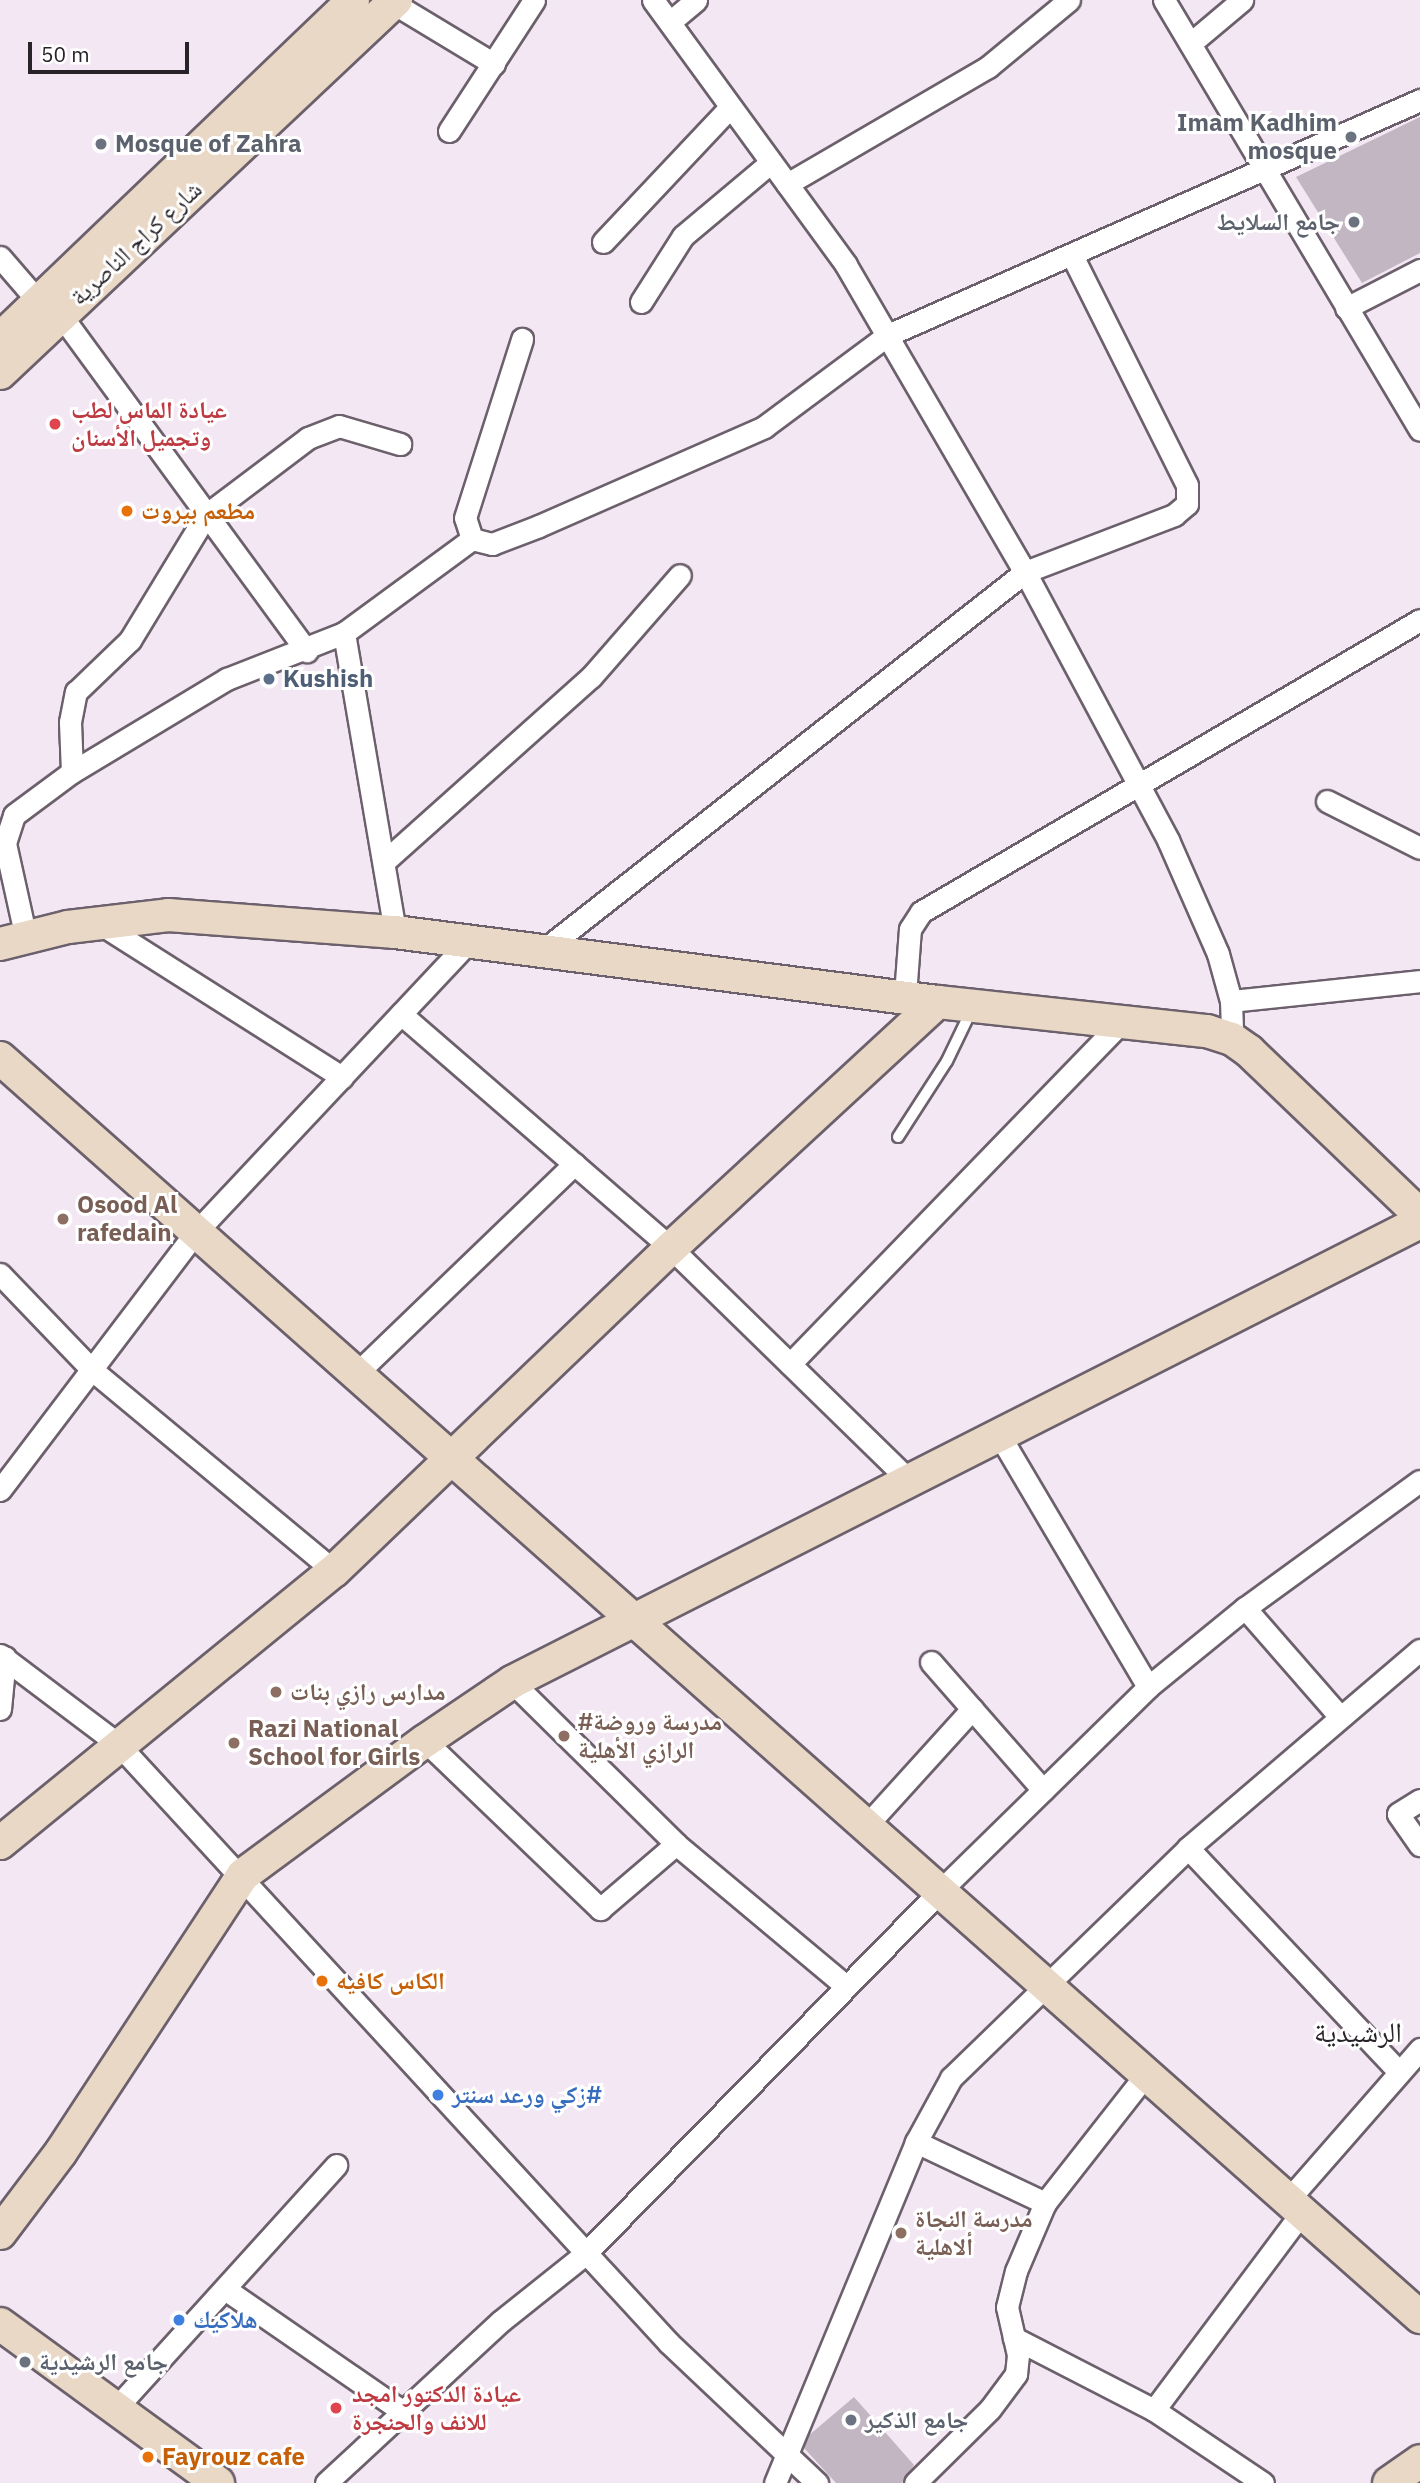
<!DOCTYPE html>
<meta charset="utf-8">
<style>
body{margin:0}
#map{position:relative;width:1420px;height:2483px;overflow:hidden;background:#f4e7f4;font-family:"IBM Plex Sans","Noto Naskh Arabic",sans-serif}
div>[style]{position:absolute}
.building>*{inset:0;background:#c2b6c2}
.roads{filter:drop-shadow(2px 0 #6b606b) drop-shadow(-2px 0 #6b606b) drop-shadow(0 2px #6b606b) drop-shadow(0 -2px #6b606b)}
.lane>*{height:10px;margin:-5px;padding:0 5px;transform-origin:5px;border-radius:5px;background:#fff}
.street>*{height:21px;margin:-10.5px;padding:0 10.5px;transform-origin:10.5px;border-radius:10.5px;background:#fff}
.secondary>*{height:32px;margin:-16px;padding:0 16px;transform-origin:16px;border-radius:16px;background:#e8d8c5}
.dots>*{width:19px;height:19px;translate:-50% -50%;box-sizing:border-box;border:4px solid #fff;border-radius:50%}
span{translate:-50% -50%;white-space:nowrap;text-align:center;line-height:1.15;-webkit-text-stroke:6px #fff;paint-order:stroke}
.worship-label{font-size:24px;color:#5b616d;font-weight:700}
.right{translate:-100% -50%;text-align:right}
.left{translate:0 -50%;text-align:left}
.street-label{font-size:24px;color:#282328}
.health-label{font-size:24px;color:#be3a42;font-weight:700}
.food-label{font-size:24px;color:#c56008;font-weight:700}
.service-label{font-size:24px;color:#4e5e75;font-weight:700}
.education-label{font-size:24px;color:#785e54;font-weight:700}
.shop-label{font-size:24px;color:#366cbe;font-weight:700}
.quarter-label{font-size:28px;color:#282328}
.scale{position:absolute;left:28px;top:42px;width:161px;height:32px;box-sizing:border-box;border:4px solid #282328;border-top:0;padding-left:9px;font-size:21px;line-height:24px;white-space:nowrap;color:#282328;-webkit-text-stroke:5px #fff;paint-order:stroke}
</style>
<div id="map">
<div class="building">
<div style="clip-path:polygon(1420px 117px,1420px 253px,1362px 283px,1296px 177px)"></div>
<div style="clip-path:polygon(854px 2397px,914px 2465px,902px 2483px,836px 2483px,804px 2448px,808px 2436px)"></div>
</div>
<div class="roads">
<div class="lane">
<div style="left:898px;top:1137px;width:90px;rotate:-57.2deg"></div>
<div style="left:947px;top:1061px;width:58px;rotate:-64.3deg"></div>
</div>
<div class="street">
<div style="left:653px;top:0;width:328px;rotate:53.9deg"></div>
<div style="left:846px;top:265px;width:355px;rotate:59.8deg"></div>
<div style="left:1025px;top:572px;width:304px;rotate:61.9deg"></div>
<div style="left:1168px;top:840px;width:124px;rotate:66.3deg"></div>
<div style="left:1218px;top:954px;width:49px;rotate:74.5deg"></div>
<div style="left:1231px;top:1001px;width:38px;rotate:88deg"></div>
<div style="left:1164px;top:0;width:500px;rotate:59.23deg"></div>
<div style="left:393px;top:3px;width:118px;rotate:31.1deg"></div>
<div style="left:670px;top:22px;width:34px;rotate:-40deg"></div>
<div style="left:1191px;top:43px;width:67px;rotate:-40.1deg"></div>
<div style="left:449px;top:131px;width:156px;rotate:-57deg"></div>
<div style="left:787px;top:184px;width:233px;rotate:-30.2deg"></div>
<div style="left:988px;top:67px;width:105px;rotate:-39.6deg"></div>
<div style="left:603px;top:242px;width:185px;rotate:-46.7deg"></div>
<div style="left:0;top:257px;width:58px;rotate:49.2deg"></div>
<div style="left:641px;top:302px;width:78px;rotate:-57.5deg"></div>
<div style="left:683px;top:236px;width:114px;rotate:-40deg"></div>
<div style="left:1346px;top:308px;width:83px;rotate:-27.2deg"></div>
<div style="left:60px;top:314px;width:418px;rotate:53.8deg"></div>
<div style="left:472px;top:539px;width:22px;rotate:-108deg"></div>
<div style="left:465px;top:518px;width:188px;rotate:-72.3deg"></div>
<div style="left:344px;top:633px;width:303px;rotate:80.3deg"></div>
<div style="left:72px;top:772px;width:50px;rotate:-92.3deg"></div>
<div style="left:70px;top:722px;width:31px;rotate:-79deg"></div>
<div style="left:76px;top:692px;width:75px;rotate:-43.9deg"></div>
<div style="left:130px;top:640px;width:146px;rotate:-58.7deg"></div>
<div style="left:206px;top:515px;width:128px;rotate:-37deg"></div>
<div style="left:308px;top:438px;width:33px;rotate:-21deg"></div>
<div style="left:339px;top:426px;width:64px;rotate:16.4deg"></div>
<div style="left:1327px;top:801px;width:104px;rotate:26.8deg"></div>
<div style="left:386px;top:860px;width:275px;rotate:-41.8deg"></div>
<div style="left:591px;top:677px;width:135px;rotate:-48.9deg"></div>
<div style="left:99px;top:923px;width:288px;rotate:32.4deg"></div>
<div style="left:26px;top:938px;width:97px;rotate:-102.5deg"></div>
<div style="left:5px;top:843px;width:29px;rotate:-72deg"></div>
<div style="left:14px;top:815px;width:72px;rotate:-36.6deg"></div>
<div style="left:72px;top:772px;width:181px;rotate:-31deg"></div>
<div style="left:227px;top:679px;width:126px;rotate:-21.5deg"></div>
<div style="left:344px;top:633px;width:159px;rotate:-36.3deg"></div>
<div style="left:472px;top:539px;width:21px;rotate:14deg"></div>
<div style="left:492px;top:544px;width:50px;rotate:-21deg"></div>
<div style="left:539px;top:526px;width:246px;rotate:-23.7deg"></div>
<div style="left:764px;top:427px;width:154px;rotate:-36.6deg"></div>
<div style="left:888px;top:335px;width:582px;rotate:-23.83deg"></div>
<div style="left:545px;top:949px;width:610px;rotate:-38.15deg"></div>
<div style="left:1025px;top:572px;width:160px;rotate:-20.9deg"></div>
<div style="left:1174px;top:515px;width:17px;rotate:-40deg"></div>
<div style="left:1187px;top:504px;width:19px;rotate:-90deg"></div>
<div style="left:1187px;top:485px;width:257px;rotate:-116.6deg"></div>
<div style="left:905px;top:995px;width:66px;rotate:-85.7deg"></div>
<div style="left:910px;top:929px;width:20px;rotate:-57deg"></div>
<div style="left:921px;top:912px;width:578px;rotate:-30.33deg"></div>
<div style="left:1231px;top:1001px;width:190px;rotate:-6deg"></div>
<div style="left:401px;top:1014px;width:357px;rotate:40.9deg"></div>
<div style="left:671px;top:1248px;width:337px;rotate:44.3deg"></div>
<div style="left:0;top:1274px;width:132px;rotate:46.2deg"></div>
<div style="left:91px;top:1369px;width:316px;rotate:39.7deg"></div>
<div style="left:790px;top:1364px;width:476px;rotate:-45.9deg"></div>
<div style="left:356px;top:1374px;width:303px;rotate:-43.9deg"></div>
<div style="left:1001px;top:1438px;width:289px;rotate:59.4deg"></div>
<div style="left:0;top:1490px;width:324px;rotate:-52.8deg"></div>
<div style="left:196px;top:1232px;width:398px;rotate:-46.8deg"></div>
<div style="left:1245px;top:1608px;width:145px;rotate:48.9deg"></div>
<div style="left:0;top:1655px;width:148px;rotate:37deg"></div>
<div style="left:118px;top:1744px;width:814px;rotate:47.39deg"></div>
<div style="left:669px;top:2343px;width:204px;rotate:43.4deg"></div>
<div style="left:931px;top:1662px;width:170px;rotate:48.8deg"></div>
<div style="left:512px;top:1682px;width:231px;rotate:44.6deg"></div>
<div style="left:676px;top:1844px;width:222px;rotate:39.9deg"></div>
<div style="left:0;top:1709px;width:52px;rotate:-84.5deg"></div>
<div style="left:425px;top:1741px;width:243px;rotate:43.8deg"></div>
<div style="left:600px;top:1909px;width:100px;rotate:-40.5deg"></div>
<div style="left:1420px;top:1800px;width:26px;rotate:148deg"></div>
<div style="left:1398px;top:1814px;width:38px;rotate:55deg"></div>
<div style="left:866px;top:1826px;width:158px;rotate:-47.8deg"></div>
<div style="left:1188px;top:1848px;width:308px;rotate:46.7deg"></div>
<div style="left:916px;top:2142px;width:143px;rotate:25.3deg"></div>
<div style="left:1288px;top:2200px;width:201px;rotate:-48.8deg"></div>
<div style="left:225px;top:2289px;width:216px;rotate:34.6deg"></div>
<div style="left:1014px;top:2338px;width:157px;rotate:27.2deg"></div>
<div style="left:1154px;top:2410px;width:131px;rotate:33.8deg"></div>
<div style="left:116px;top:2408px;width:328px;rotate:-47.8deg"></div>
<div style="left:1154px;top:2410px;width:247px;rotate:-53.2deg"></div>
<div style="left:326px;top:2483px;width:238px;rotate:-42.8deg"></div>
<div style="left:501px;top:2321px;width:107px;rotate:-38.6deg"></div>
<div style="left:585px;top:2254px;width:508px;rotate:-45.64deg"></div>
<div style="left:940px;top:1891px;width:291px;rotate:-44.4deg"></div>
<div style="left:1148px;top:1687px;width:125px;rotate:-39.2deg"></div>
<div style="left:1245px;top:1608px;width:216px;rotate:-36deg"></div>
<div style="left:775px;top:2483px;width:369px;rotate:-67.5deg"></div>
<div style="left:916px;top:2142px;width:73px;rotate:-61.3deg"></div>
<div style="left:951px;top:2078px;width:330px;rotate:-44.1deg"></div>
<div style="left:1188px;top:1848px;width:305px;rotate:-40.5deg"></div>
<div style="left:915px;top:2483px;width:105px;rotate:-44.6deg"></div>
<div style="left:990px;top:2409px;width:44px;rotate:-53.4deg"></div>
<div style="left:1016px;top:2374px;width:19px;rotate:-84deg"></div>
<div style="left:1018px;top:2355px;width:49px;rotate:-102.9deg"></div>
<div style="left:1007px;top:2307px;width:37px;rotate:-76deg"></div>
<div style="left:1016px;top:2271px;width:74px;rotate:-66.9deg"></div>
<div style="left:1045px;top:2203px;width:164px;rotate:-51.9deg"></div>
</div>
<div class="secondary">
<div style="left:0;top:339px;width:489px;rotate:-43.8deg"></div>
<div style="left:0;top:373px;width:544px;rotate:-43.29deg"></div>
<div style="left:0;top:944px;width:70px;rotate:-14deg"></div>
<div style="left:68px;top:927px;width:101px;rotate:-6.8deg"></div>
<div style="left:168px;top:915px;width:228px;rotate:4.3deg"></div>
<div style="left:395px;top:932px;width:547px;rotate:7.35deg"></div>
<div style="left:938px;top:1002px;width:271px;rotate:6.2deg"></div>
<div style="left:1207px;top:1031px;width:26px;rotate:18deg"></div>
<div style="left:1232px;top:1039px;width:21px;rotate:35deg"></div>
<div style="left:1249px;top:1051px;width:237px;rotate:43.8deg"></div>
<div style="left:0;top:1058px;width:1898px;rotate:41.56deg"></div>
<div style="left:0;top:1843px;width:431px;rotate:-39.2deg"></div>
<div style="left:334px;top:1571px;width:467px;rotate:-43.8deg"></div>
<div style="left:671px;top:1248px;width:363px;rotate:-42.7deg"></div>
<div style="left:0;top:2233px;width:101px;rotate:-53deg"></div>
<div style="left:61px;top:2152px;width:331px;rotate:-56.7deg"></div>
<div style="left:243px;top:1875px;width:226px;rotate:-36.4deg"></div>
<div style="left:425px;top:1741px;width:105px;rotate:-34.1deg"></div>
<div style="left:512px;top:1682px;width:1018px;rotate:-26.87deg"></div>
<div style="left:0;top:2324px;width:270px;rotate:36.1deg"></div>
<div style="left:1389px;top:2483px;width:38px;rotate:-35deg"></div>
</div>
</div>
<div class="dots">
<div style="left:1351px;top:137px;background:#6b7280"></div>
<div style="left:101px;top:144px;background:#6b7280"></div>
<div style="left:1354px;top:222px;background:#6b7280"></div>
<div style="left:55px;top:424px;background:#e0444e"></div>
<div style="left:127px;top:511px;background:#e8710a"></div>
<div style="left:269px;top:679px;background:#5c6f8a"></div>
<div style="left:63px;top:1219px;background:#8d6e63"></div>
<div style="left:276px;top:1692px;background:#8d6e63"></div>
<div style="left:564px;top:1736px;background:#8d6e63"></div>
<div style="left:234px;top:1743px;background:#8d6e63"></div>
<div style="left:322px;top:1981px;background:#e8710a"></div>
<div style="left:438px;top:2095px;background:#3f7fe0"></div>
<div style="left:901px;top:2233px;background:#8d6e63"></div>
<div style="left:179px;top:2320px;background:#3f7fe0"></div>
<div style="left:25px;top:2362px;background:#6b7280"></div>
<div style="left:336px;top:2408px;background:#e0444e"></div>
<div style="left:851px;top:2420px;background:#6b7280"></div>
<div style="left:148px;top:2457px;background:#e8710a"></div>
</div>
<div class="worship-label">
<span class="right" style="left:1337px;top:137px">Imam Kadhim<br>mosque</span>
<span class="left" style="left:115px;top:144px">Mosque of Zahra</span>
<span class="right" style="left:1340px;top:222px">جامع السلايط</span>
<span class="left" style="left:39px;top:2362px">جامع الرشيدية</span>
<span class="left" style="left:865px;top:2420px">جامع الذكير</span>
</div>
<div class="street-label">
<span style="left:136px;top:243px;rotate:-43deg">شارع كراج الناصرية</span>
</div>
<div class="health-label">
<span class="left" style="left:71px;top:424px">عيادة الماس لطب<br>وتجميل الأسنان</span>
<span class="left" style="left:352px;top:2408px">عيادة الدكتور امجد<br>للانف والحنجرة</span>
</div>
<div class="food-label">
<span class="left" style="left:141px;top:511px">مطعم بيروت</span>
<span class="left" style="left:336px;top:1981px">الكاس كافيه</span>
<span class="left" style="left:162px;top:2457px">Fayrouz cafe</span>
</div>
<div class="service-label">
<span class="left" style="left:283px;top:679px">Kushish</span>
</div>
<div class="education-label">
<span class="left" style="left:77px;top:1219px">Osood Al<br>rafedain</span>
<span class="left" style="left:290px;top:1692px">مدارس رازي بنات</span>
<span class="left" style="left:578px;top:1736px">#مدرسة وروضة<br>الرازي الأهلية</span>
<span class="left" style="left:248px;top:1743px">Razi National<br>School for Girls</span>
<span class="left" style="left:915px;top:2233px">مدرسة النجاة<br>ألاهلية</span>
</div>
<div class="shop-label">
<span class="left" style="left:452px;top:2095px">زكي ورعد سنتر#</span>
<span class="left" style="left:193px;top:2320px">هلاكيك</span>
</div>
<div class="quarter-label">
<span style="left:1358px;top:2032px">الرشيدية</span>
</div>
<div class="scale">50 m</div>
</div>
